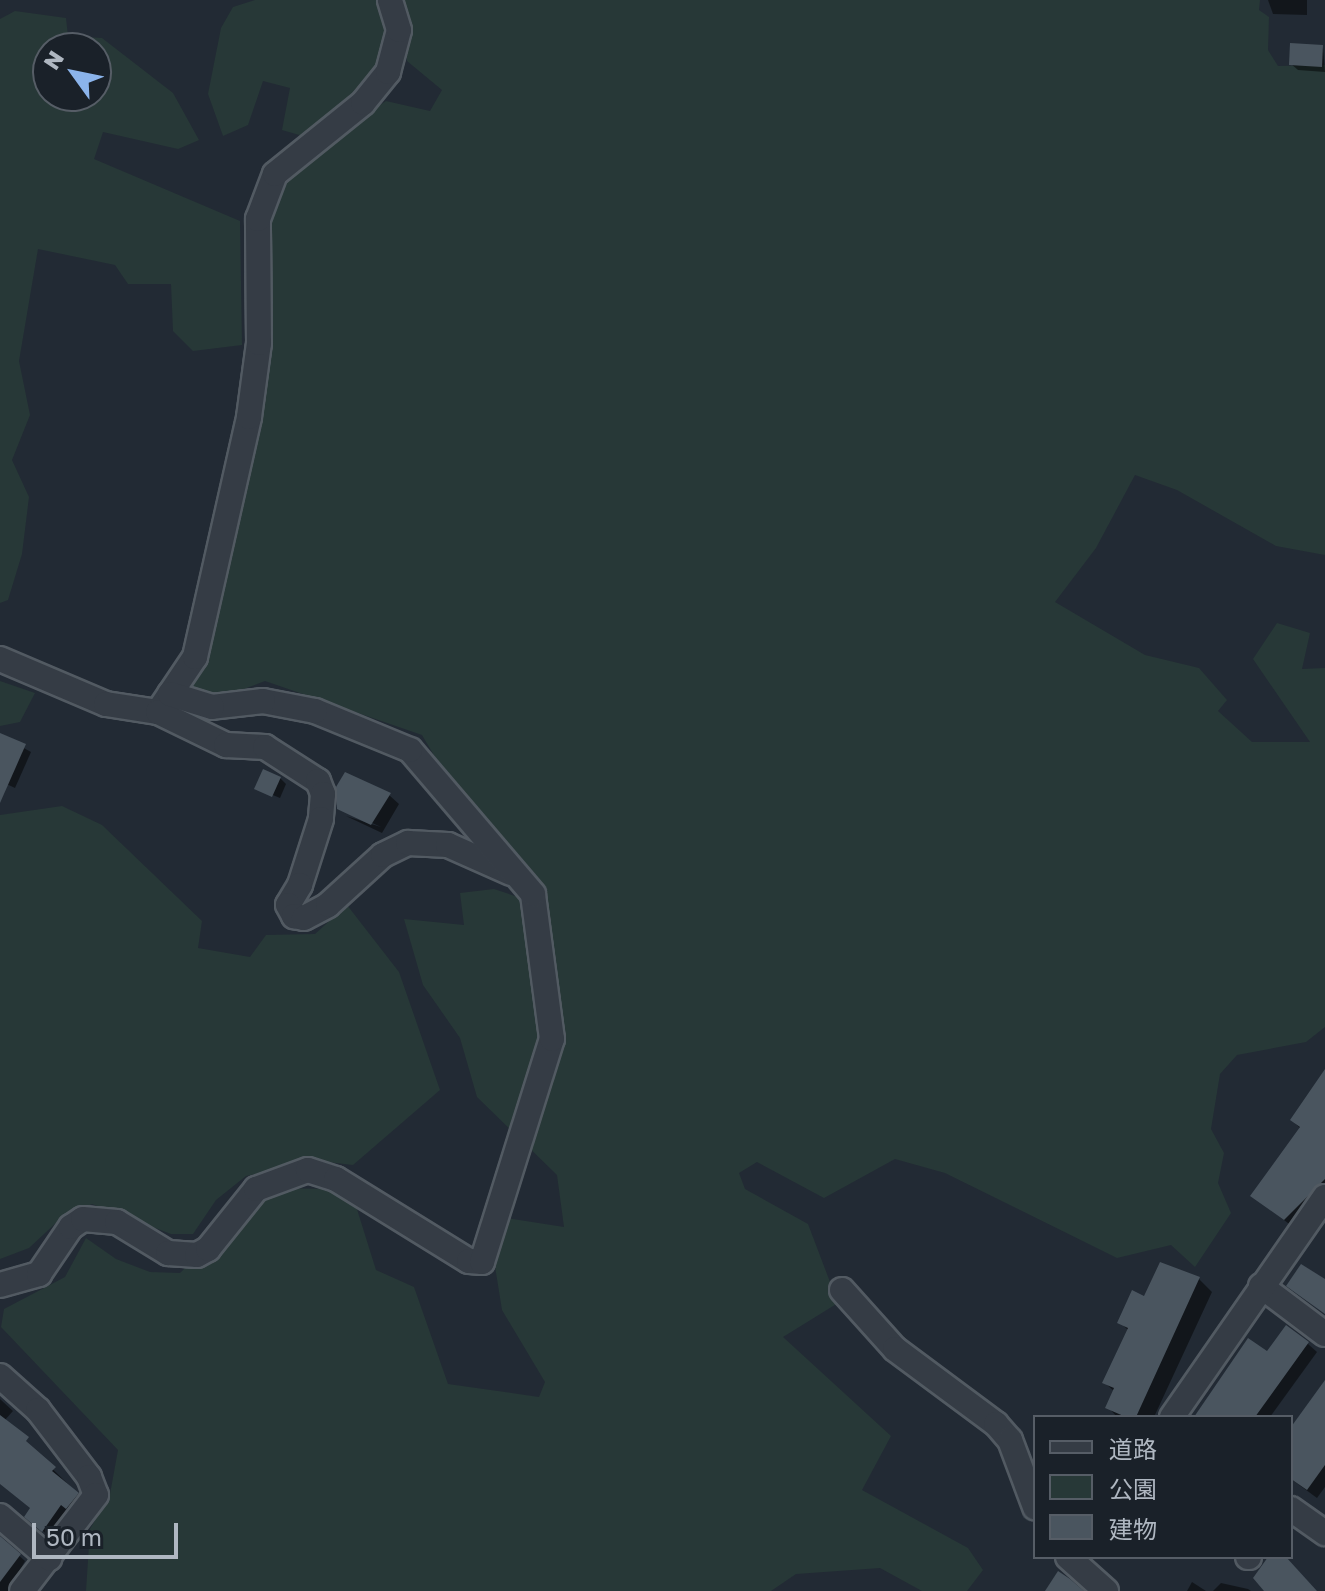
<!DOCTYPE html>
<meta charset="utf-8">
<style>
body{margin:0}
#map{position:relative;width:1325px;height:1591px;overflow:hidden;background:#222a34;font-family:"Golos Text","Noto Sans JP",sans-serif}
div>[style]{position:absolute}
.green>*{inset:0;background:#273837}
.shadow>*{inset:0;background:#0007}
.building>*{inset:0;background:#4a555f}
.roads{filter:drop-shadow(2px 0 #525a62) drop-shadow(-2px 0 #525a62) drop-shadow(0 2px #525a62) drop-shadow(0 -2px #525a62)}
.minor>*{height:24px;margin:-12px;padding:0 12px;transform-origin:12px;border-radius:12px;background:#353c45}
span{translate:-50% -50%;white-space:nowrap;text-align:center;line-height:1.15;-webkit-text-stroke:6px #1a2129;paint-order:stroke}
.legend{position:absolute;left:1033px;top:1415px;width:260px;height:144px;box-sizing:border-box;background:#1a2129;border:2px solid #565d66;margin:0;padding:10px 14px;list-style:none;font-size:24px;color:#afb7c1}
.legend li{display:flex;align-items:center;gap:16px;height:40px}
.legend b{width:40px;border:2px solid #565d66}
.north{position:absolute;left:32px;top:32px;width:80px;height:80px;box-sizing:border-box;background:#1a2129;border:2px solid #565d66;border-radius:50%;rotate:303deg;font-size:22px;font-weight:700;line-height:32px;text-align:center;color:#afb7c1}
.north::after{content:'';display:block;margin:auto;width:28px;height:36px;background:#8bb4eb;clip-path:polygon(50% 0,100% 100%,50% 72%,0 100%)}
.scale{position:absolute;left:32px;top:1523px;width:146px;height:36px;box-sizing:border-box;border:4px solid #afb7c1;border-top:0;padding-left:10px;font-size:24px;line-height:28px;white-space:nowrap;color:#afb7c1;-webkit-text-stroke:6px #1a2129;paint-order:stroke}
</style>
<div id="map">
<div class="green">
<div style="clip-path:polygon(255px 0,380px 0,387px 43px,377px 66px,364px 83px,303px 136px,282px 130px,290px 88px,263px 81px,248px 125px,223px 136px,208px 94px,221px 28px,233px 7px)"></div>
<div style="clip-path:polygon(403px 0,1260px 0,1259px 10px,1269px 17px,1268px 50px,1278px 66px,1325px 65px,1325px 555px,1276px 546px,1177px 490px,1135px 475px,1096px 548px,1055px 602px,1145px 655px,1199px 668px,1227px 700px,1218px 711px,1252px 742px,1310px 742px,1253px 659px,1277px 623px,1310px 633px,1302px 669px,1325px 668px,1325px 1027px,1306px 1042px,1237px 1055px,1220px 1074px,1211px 1129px,1224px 1153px,1218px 1183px,1231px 1213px,1195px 1267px,1171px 1245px,1117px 1258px,945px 1173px,895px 1159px,824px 1198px,757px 1162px,739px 1173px,745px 1189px,808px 1224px,838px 1303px,783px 1337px,891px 1436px,862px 1490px,968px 1548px,983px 1570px,967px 1591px,922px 1591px,880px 1568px,796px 1574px,771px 1591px,86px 1591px,90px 1529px,110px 1494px,118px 1450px,1px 1327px,4px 1309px,65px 1277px,86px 1238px,116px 1259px,150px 1272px,180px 1273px,267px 1188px,334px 1189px,356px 1206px,376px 1270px,414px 1287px,448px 1384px,539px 1397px,545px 1382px,502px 1310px,493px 1254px,500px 1217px,564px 1227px,557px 1175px,477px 1097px,460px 1038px,423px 985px,404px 919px,464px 925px,460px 893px,494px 889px,539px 904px,458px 796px,422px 735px,265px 681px,220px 698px,191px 689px,245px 495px,269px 354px,264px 224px,283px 174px,329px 139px,386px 101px,430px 111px,442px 90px,407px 61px)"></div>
<div style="clip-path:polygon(evenodd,15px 11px,66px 18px,68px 36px,102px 38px,173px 93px,199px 140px,178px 149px,103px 132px,94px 159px,240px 221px,242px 345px,193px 351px,173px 331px,171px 284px,128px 284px,115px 265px,38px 249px,19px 361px,30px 415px,12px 460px,29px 497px,22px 554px,8px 600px,0 603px,0 19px,15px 11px,96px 48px,96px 96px,48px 96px,48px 48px,96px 48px)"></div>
<div style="clip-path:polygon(0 681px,35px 693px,20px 722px,0 726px)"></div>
<div style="clip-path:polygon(62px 806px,102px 825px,202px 921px,198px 948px,250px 957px,266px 935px,315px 934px,347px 905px,399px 972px,440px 1090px,353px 1165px,319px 1161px,246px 1176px,216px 1200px,193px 1234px,171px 1234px,92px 1204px,59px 1220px,29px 1248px,0 1259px,0 815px)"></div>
</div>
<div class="shadow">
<div style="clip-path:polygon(1268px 0,1307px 0,1307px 15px,1273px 14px)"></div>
<div style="clip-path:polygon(1323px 47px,1325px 72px,1298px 70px,1291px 64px)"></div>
<div style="clip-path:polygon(0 735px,31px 752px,15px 788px,0 781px)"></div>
<div style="clip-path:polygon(280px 778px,286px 784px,280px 798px,256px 788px)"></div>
<div style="clip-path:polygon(389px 795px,399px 804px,382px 833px,346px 816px,381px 827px,339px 808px)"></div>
<div style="clip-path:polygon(1325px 1073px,1325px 1202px,1297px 1230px,1253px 1196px,1301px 1129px,1292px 1120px)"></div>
<div style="clip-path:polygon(1199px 1279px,1212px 1292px,1154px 1417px,1117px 1417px,1108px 1407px,1115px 1392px,1105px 1383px,1129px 1331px,1120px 1322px,1145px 1298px)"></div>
<div style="clip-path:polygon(1308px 1344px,1317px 1352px,1270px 1417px,1204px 1417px,1268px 1354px)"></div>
<div style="clip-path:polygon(0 1399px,13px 1411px,4px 1421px,83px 1499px,73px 1513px,68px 1509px,49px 1536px,32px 1522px,32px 1508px,0 1483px)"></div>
<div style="clip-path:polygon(1325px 1399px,1325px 1487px,1317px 1498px,1291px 1479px,1291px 1430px)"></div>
<div style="clip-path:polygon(0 1538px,25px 1561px,8px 1591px,0 1591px)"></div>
<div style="clip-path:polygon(1192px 1582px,1206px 1591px,1187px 1591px)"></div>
<div style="clip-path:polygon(1221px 1583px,1248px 1589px,1251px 1591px,1213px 1591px)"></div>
</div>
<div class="building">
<div style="clip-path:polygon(1290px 43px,1323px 45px,1322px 67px,1289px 65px)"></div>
<div style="clip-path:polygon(0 733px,26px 744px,0 803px)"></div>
<div style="clip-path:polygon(263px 769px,281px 777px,272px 797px,254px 789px)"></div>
<div style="clip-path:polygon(345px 772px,391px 793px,371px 825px,337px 809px,336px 787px)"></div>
<div style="clip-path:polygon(1325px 1069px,1325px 1179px,1284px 1220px,1250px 1196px,1300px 1127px,1290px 1120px)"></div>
<div style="clip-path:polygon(1160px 1262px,1200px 1277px,1136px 1417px,1126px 1417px,1105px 1408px,1114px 1388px,1102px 1383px,1128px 1328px,1117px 1323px,1132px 1290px,1144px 1296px)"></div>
<div style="clip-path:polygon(1301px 1264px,1325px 1279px,1325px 1314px,1286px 1286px)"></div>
<div style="clip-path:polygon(1286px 1325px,1309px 1342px,1255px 1417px,1194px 1417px,1248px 1338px,1267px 1351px)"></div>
<div style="clip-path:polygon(1325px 1380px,1325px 1465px,1307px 1490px,1291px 1479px,1291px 1427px)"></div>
<div style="clip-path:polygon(0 1415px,29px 1437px,26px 1441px,56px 1467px,52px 1471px,79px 1493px,66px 1509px,61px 1505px,42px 1532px,24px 1517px,30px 1508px,0 1484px)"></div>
<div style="clip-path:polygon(0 1536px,21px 1554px,0 1582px)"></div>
<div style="clip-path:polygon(1268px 1557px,1286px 1557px,1317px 1591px,1264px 1591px,1253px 1578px)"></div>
<div style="clip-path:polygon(1058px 1571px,1070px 1579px,1084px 1591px,1045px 1591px)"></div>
</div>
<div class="roads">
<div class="minor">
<div style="left:0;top:659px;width:115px;rotate:23deg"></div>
<div style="left:106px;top:704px;width:53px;rotate:8.7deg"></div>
<div style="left:158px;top:712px;width:66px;rotate:-56.1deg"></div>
<div style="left:195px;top:657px;width:246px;rotate:-77.3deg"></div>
<div style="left:249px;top:417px;width:75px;rotate:-82.3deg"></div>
<div style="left:259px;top:343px;width:124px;rotate:-90.5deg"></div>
<div style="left:258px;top:219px;width:48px;rotate:-69.3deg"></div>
<div style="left:275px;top:174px;width:113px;rotate:-38.9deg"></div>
<div style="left:363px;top:103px;width:40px;rotate:-51deg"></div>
<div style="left:388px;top:72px;width:43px;rotate:-75.3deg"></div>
<div style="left:399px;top:30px;width:31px;rotate:-107deg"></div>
<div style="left:158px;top:712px;width:76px;rotate:25.9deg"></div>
<div style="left:226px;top:745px;width:39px;rotate:3deg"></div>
<div style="left:265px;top:747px;width:63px;rotate:32.7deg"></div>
<div style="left:318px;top:781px;width:14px;rotate:69deg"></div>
<div style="left:323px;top:794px;width:25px;rotate:95deg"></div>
<div style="left:321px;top:819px;width:69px;rotate:107.7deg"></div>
<div style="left:300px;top:885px;width:23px;rotate:121deg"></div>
<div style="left:288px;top:905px;width:13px;rotate:61deg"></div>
<div style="left:294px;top:916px;width:10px;rotate:11deg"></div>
<div style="left:304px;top:918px;width:27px;rotate:-28deg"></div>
<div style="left:328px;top:905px;width:74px;rotate:-42.3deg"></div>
<div style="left:383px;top:855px;width:28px;rotate:-26deg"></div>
<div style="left:408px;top:843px;width:40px;rotate:2.9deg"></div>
<div style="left:448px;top:845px;width:69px;rotate:24deg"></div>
<div style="left:0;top:1285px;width:41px;rotate:-15.8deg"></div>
<div style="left:39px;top:1274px;width:57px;rotate:-55.8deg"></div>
<div style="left:71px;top:1227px;width:14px;rotate:-34deg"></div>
<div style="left:83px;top:1219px;width:34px;rotate:5deg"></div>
<div style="left:117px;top:1222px;width:60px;rotate:31.3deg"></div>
<div style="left:168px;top:1253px;width:29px;rotate:4deg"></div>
<div style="left:197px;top:1255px;width:13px;rotate:-29deg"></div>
<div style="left:208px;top:1249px;width:77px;rotate:-51.3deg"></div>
<div style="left:256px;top:1189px;width:55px;rotate:-20.1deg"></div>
<div style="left:308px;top:1170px;width:29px;rotate:18deg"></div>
<div style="left:336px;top:1179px;width:156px;rotate:31.7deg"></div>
<div style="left:469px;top:1261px;width:13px;rotate:4deg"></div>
<div style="left:482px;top:1262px;width:234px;rotate:-72.6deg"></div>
<div style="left:552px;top:1039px;width:146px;rotate:-97.5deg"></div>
<div style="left:533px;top:894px;width:189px;rotate:-130.5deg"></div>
<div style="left:410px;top:750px;width:103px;rotate:-157.7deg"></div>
<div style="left:315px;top:711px;width:53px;rotate:-169.1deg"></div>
<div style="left:263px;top:701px;width:51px;rotate:173.3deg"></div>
<div style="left:212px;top:707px;width:44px;rotate:-162.8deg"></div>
<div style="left:1261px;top:1286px;width:80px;rotate:36.9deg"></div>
<div style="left:842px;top:1290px;width:79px;rotate:48.1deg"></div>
<div style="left:895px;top:1349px;width:126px;rotate:36.6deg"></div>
<div style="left:996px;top:1424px;width:21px;rotate:49deg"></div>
<div style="left:1010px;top:1440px;width:72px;rotate:69.5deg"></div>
<div style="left:0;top:1376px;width:51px;rotate:41.8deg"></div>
<div style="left:38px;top:1410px;width:84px;rotate:52.7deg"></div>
<div style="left:89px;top:1477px;width:19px;rotate:69deg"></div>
<div style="left:96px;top:1495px;width:121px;rotate:127.6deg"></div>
<div style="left:1172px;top:1417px;width:268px;rotate:-55.2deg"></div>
<div style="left:1291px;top:1509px;width:42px;rotate:35.2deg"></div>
<div style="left:0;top:1516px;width:65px;rotate:40.6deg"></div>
<div style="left:1068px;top:1557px;width:51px;rotate:41.8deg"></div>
<div style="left:1248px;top:1557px;width:1px"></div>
</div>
</div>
<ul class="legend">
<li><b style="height:10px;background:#353c45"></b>道路</li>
<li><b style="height:22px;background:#273837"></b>公園</li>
<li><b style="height:22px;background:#4a555f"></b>建物</li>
</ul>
<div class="north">N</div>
<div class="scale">50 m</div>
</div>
